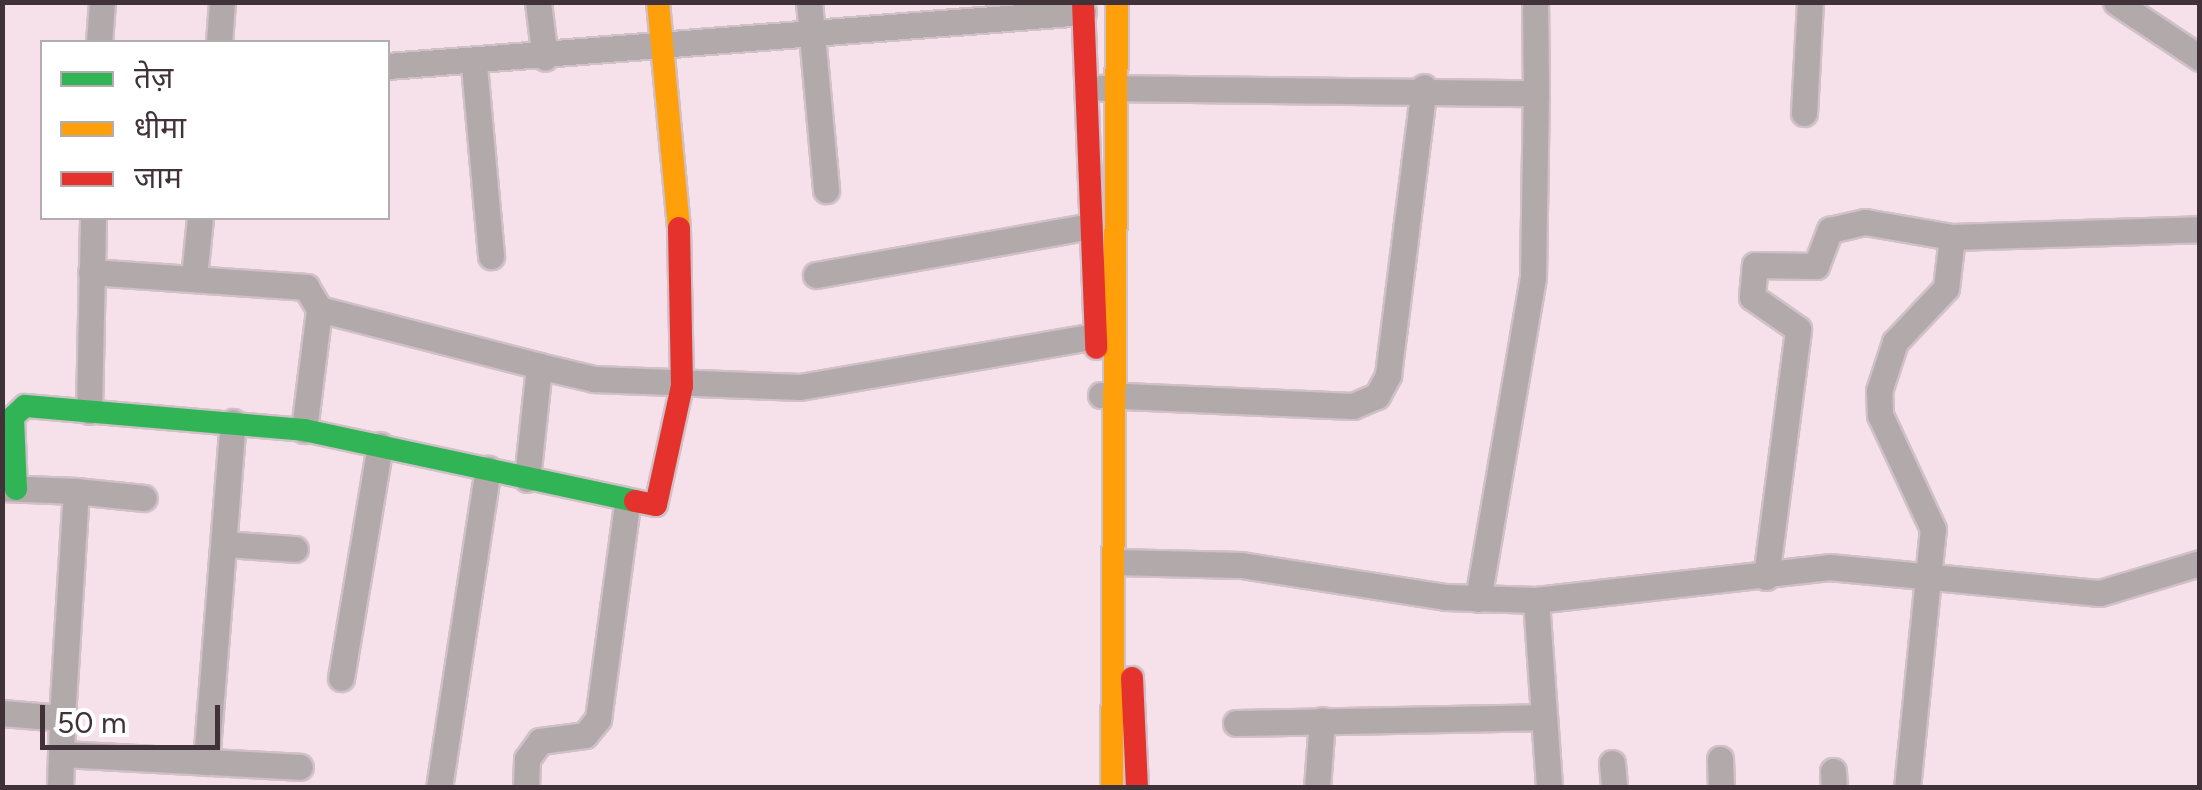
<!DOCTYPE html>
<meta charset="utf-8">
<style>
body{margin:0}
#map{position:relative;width:2202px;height:790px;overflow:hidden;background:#f6e1eb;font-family:Figtree,"Noto Sans Devanagari",sans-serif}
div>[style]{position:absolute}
.roads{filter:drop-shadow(2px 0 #d0c0c7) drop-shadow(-2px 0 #d0c0c7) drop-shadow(0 2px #d0c0c7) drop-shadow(0 -2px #d0c0c7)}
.street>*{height:25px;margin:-12.5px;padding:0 12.5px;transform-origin:12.5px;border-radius:12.5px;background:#b2a9ab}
.fast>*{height:22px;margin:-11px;padding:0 11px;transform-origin:11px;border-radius:11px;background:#30b455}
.slow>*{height:22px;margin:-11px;padding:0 11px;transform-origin:11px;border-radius:11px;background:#ff9f0a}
.jam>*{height:22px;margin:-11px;padding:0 11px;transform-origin:11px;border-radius:11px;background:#e5322d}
span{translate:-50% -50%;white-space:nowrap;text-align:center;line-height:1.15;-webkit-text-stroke:10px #fff;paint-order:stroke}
.frame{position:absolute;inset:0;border:5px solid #413239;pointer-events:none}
.legend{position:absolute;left:40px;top:40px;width:350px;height:180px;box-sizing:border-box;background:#fff;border:2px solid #b3adb0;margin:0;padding:12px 18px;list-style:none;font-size:30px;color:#413239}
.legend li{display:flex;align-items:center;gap:20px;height:50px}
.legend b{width:50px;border:2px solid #b3adb0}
.scale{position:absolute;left:40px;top:705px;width:180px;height:45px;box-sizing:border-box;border:5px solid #413239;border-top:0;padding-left:12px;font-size:30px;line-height:35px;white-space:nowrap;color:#413239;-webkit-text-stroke:8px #fff;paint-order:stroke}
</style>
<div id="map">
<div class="roads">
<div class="street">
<div style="left:538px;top:2px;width:56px;rotate:82.9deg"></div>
<div style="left:809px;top:2px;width:189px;rotate:84.8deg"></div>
<div style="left:2116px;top:2px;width:101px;rotate:33.7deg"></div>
<div style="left:99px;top:42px;width:40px;rotate:-85.7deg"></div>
<div style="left:219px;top:42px;width:40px;rotate:-85.7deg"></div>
<div style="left:474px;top:65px;width:192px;rotate:84.9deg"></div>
<div style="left:388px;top:66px;width:697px;rotate:-4.44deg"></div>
<div style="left:1101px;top:88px;width:435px;rotate:0.7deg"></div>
<div style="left:1536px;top:93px;width:91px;rotate:-90.6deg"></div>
<div style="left:1804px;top:113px;width:111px;rotate:-86.9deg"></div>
<div style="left:91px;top:272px;width:216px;rotate:4deg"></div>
<div style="left:306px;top:287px;width:26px;rotate:59deg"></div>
<div style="left:816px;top:275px;width:278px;rotate:-10.1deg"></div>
<div style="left:194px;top:277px;width:59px;rotate:-84.2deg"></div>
<div style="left:1101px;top:395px;width:252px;rotate:2.5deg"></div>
<div style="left:1353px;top:406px;width:26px;rotate:-23deg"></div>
<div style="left:1377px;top:396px;width:24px;rotate:-62deg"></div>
<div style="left:1388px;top:375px;width:290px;rotate:-82.9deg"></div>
<div style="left:89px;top:411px;width:193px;rotate:-88.8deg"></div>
<div style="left:304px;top:430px;width:122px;rotate:-82.9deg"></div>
<div style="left:319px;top:309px;width:227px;rotate:14.5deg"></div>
<div style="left:527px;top:479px;width:114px;rotate:-83.9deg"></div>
<div style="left:539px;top:366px;width:57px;rotate:13.3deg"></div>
<div style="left:594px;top:379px;width:206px;rotate:2.2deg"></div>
<div style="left:800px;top:387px;width:299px;rotate:-9.8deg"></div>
<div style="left:2px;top:488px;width:74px;rotate:2.3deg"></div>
<div style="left:225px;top:544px;width:70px;rotate:4.1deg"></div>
<div style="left:1116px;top:562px;width:125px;rotate:1.4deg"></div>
<div style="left:1241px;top:565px;width:207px;rotate:8.9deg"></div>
<div style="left:1446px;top:597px;width:90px;rotate:1.9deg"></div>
<div style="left:1536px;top:600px;width:295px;rotate:-6.4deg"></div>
<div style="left:1829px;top:567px;width:272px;rotate:5.5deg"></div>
<div style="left:2100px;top:593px;width:104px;rotate:-16.7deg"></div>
<div style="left:1766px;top:577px;width:250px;rotate:-82.6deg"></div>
<div style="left:1798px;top:329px;width:56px;rotate:-145.2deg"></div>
<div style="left:1752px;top:297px;width:32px;rotate:-85deg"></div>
<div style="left:1755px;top:265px;width:61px;rotate:0.9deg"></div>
<div style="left:1816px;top:266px;width:39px;rotate:-69deg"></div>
<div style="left:1830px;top:230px;width:36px;rotate:-13deg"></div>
<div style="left:1865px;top:222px;width:88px;rotate:9.8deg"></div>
<div style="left:1952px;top:237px;width:248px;rotate:-1.8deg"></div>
<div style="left:1478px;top:599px;width:327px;rotate:-80.3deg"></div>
<div style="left:1533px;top:277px;width:184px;rotate:-89.1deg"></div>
<div style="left:1536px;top:600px;width:188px;rotate:86deg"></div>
<div style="left:341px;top:678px;width:236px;rotate:-80.5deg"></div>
<div style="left:2px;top:713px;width:60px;rotate:4.8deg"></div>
<div style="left:62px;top:718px;width:70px;rotate:91.6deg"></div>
<div style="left:62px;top:718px;width:227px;rotate:-86.5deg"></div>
<div style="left:76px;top:491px;width:68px;rotate:5.9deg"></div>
<div style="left:1236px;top:723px;width:305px;rotate:-1.1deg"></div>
<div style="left:61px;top:754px;width:239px;rotate:3.1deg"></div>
<div style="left:1720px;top:759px;width:29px;rotate:88deg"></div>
<div style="left:206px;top:762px;width:341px;rotate:-85.5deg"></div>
<div style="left:1612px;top:763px;width:25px;rotate:85deg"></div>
<div style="left:1833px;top:771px;width:17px;rotate:87deg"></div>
<div style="left:439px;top:788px;width:323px;rotate:-81.3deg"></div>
<div style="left:526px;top:788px;width:29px;rotate:-88deg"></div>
<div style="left:527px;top:759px;width:22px;rotate:-54deg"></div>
<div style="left:540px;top:741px;width:45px;rotate:-7.6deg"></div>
<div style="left:585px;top:735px;width:21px;rotate:-51deg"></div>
<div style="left:598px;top:719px;width:216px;rotate:-82.3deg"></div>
<div style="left:1317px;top:788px;width:68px;rotate:-85.8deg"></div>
<div style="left:1907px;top:788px;width:260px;rotate:-84.3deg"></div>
<div style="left:1933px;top:529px;width:126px;rotate:-114.9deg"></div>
<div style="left:1880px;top:415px;width:24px;rotate:-92deg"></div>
<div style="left:1879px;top:391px;width:52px;rotate:-71.9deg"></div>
<div style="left:1895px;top:342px;width:74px;rotate:-46.6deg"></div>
<div style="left:1946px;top:288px;width:51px;rotate:-83.3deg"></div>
</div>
<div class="fast">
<div style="left:16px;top:489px;width:72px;rotate:-92.4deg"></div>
<div style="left:13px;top:417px;width:16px;rotate:-43deg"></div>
<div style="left:25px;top:406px;width:280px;rotate:4.9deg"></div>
<div style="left:304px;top:430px;width:339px;rotate:12.1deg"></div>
</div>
<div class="slow">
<div style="left:658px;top:2px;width:227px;rotate:84.7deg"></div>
<div style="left:1112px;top:788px;width:786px;rotate:-89.64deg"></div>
</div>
<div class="jam">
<div style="left:1083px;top:2px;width:346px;rotate:87.8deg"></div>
<div style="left:635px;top:501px;width:21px;rotate:11deg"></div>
<div style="left:656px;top:505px;width:122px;rotate:-77.7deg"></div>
<div style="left:682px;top:386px;width:158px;rotate:-91.1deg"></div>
<div style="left:1132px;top:678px;width:110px;rotate:87.4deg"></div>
</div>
</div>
<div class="frame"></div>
<ul class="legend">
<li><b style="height:12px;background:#30b455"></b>तेज़</li>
<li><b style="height:12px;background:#ff9f0a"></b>धीमा</li>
<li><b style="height:12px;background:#e5322d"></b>जाम</li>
</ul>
<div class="scale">50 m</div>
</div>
